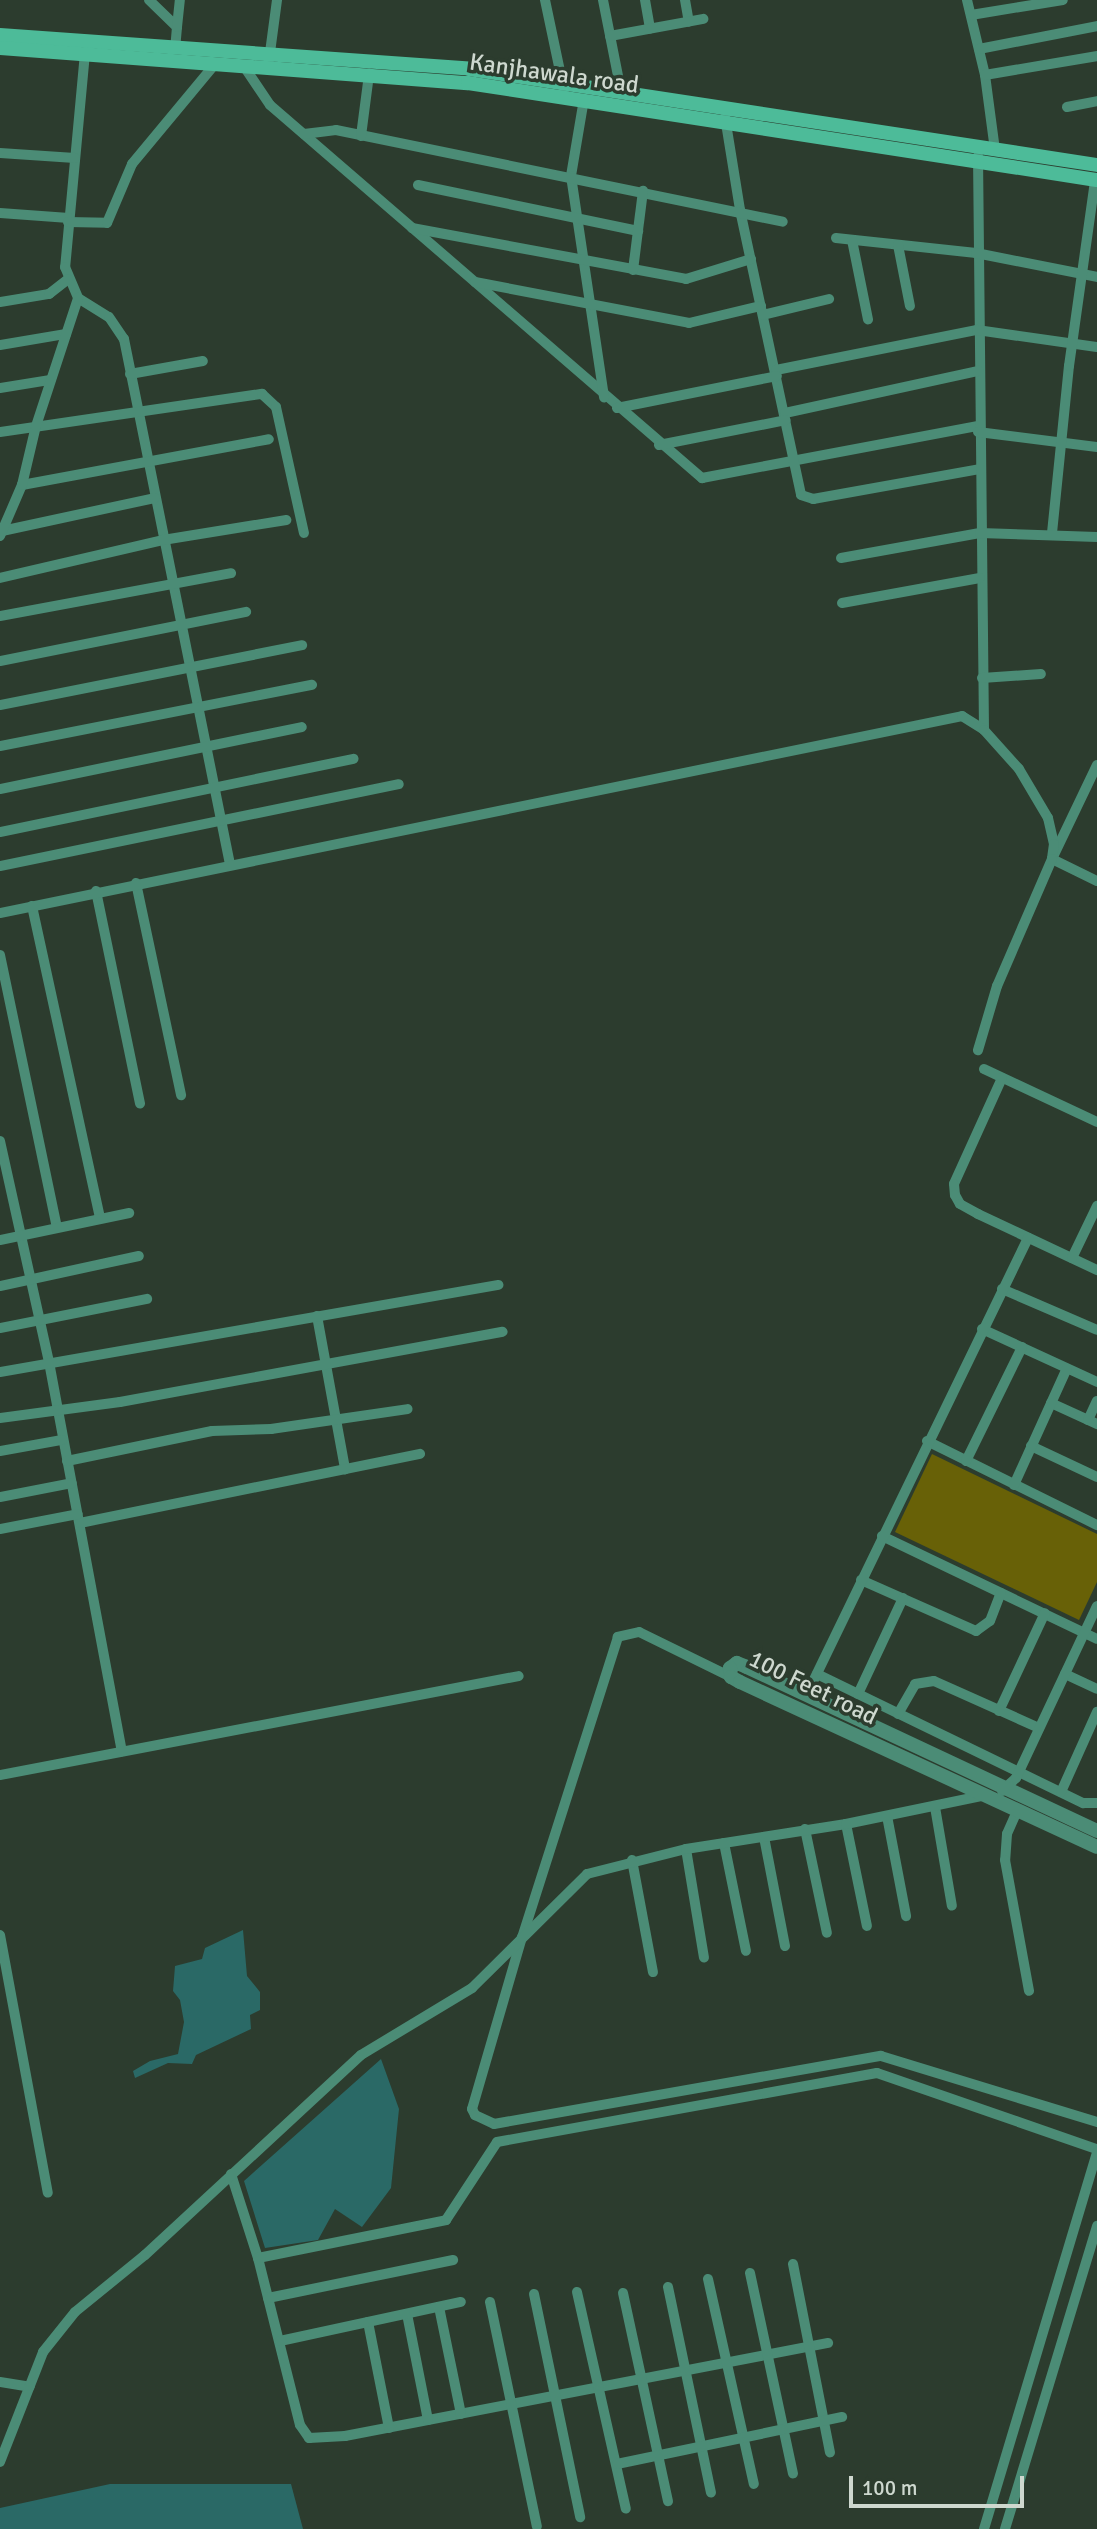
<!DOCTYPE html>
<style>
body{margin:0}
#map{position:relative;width:1097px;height:2529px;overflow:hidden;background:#2c3c2e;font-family:Signika,sans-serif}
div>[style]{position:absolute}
.green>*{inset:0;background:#686107}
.water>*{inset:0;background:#2a6966}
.minor>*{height:10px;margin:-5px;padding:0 5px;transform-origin:5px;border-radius:5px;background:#4b8c76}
.tertiary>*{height:14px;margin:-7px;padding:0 7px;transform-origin:7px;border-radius:7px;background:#4b8c76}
.secondary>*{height:14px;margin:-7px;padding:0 7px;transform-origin:7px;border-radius:7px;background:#4dbb99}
span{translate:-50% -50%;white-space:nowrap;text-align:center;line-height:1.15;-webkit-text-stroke:7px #2c3c2e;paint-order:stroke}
.street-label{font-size:24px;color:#ced8cf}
.scale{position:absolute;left:849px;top:2476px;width:175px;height:32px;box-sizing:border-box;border:4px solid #ced8cf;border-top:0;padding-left:9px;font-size:21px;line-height:24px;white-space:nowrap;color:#ced8cf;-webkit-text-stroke:5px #2c3c2e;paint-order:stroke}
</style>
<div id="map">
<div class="green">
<div style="clip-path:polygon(932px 1454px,1097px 1534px,1097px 1582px,1079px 1620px,895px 1532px)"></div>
</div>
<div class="water">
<div style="clip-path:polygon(243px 1930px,247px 1976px,260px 1992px,260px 2010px,250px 2015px,251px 2029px,196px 2055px,192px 2064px,168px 2063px,135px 2078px,133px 2071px,150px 2061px,178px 2054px,184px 2022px,180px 2000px,173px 1991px,175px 1966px,202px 1959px,205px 1948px)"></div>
<div style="clip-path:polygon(381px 2059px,399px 2109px,391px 2188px,362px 2227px,335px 2209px,318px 2240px,265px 2248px,244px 2181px)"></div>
<div style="clip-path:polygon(110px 2484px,291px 2484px,303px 2529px,0 2529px,0 2508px)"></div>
</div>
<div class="minor">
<div style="left:149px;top:0;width:39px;rotate:44deg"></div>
<div style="left:177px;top:27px;width:21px;rotate:95deg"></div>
<div style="left:545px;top:0;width:92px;rotate:78.1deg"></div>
<div style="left:603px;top:0;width:93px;rotate:78.8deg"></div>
<div style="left:645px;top:0;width:29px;rotate:80deg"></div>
<div style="left:685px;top:0;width:22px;rotate:80deg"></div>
<div style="left:967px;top:0;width:77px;rotate:76.5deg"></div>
<div style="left:985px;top:75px;width:76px;rotate:82.4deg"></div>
<div style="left:971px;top:15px;width:93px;rotate:-9.3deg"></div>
<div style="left:177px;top:27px;width:27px;rotate:-84deg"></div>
<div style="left:610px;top:36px;width:95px;rotate:-10.4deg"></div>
<div style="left:979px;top:49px;width:120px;rotate:-11deg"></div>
<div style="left:85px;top:53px;width:215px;rotate:95.3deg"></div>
<div style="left:65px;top:267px;width:34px;rotate:67deg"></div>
<div style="left:78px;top:298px;width:36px;rotate:32deg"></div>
<div style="left:109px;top:317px;width:27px;rotate:56deg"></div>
<div style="left:124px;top:339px;width:536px;rotate:78.59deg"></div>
<div style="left:269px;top:60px;width:61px;rotate:-82.4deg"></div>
<div style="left:243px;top:65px;width:48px;rotate:56deg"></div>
<div style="left:270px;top:105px;width:571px;rotate:40.81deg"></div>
<div style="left:702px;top:478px;width:281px;rotate:-10.7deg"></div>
<div style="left:985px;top:75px;width:114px;rotate:-9.6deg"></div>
<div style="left:584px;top:99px;width:78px;rotate:99.6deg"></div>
<div style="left:571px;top:176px;width:224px;rotate:81.5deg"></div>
<div style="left:1067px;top:107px;width:31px;rotate:-11deg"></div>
<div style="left:725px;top:117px;width:94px;rotate:80.8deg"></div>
<div style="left:740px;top:210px;width:291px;rotate:77.9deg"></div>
<div style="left:801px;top:495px;width:13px;rotate:18deg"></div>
<div style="left:813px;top:499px;width:169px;rotate:-10.2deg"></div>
<div style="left:304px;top:134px;width:32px;rotate:-7deg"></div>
<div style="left:336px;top:130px;width:456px;rotate:11.6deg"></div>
<div style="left:361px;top:136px;width:63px;rotate:-82.6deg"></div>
<div style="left:0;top:153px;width:75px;rotate:3.8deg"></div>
<div style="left:978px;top:156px;width:574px;rotate:89.4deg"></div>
<div style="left:418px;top:185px;width:225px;rotate:11.8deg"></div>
<div style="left:0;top:213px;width:69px;rotate:4.1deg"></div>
<div style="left:68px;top:222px;width:39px;rotate:1deg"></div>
<div style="left:107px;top:223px;width:64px;rotate:-67deg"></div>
<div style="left:132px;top:164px;width:131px;rotate:-50.3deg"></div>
<div style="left:412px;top:228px;width:279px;rotate:10.5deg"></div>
<div style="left:686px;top:279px;width:68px;rotate:-17.1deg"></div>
<div style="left:836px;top:238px;width:141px;rotate:6.1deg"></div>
<div style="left:976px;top:253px;width:123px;rotate:11.2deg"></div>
<div style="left:852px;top:240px;width:81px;rotate:78.6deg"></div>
<div style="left:898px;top:245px;width:62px;rotate:78.9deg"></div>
<div style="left:633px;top:270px;width:80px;rotate:-82.8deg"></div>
<div style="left:475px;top:282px;width:218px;rotate:10.8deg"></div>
<div style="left:689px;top:323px;width:74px;rotate:-13.3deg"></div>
<div style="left:0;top:302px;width:50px;rotate:-9.3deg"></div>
<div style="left:49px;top:294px;width:24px;rotate:-38deg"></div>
<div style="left:763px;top:315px;width:68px;rotate:-13.6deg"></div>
<div style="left:0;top:345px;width:67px;rotate:-9.5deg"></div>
<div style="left:776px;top:370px;width:205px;rotate:-11.3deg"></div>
<div style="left:977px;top:330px;width:121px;rotate:8.1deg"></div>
<div style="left:130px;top:374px;width:74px;rotate:-10.1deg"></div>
<div style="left:0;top:388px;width:51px;rotate:-9.1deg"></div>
<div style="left:617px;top:408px;width:163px;rotate:-11.3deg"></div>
<div style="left:785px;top:413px;width:198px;rotate:-12.3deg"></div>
<div style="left:0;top:432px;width:265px;rotate:-8.3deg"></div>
<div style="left:262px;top:394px;width:19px;rotate:43deg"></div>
<div style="left:276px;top:407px;width:129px;rotate:77.5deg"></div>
<div style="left:978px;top:432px;width:120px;rotate:7.2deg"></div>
<div style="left:659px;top:445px;width:129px;rotate:-11.1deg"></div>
<div style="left:22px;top:485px;width:251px;rotate:-10.5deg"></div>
<div style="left:2px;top:531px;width:156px;rotate:-12.2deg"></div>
<div style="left:1052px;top:533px;width:168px;rotate:-84.2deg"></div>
<div style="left:1069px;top:366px;width:188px;rotate:-82deg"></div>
<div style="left:0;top:536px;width:56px;rotate:-66.7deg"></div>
<div style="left:22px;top:485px;width:61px;rotate:-76.7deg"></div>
<div style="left:36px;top:426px;width:135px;rotate:-71.8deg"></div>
<div style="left:841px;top:558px;width:141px;rotate:-10.2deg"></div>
<div style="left:980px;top:533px;width:117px;rotate:2deg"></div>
<div style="left:0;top:578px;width:167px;rotate:-13.1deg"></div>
<div style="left:163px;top:540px;width:125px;rotate:-9.2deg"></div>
<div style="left:842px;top:603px;width:140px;rotate:-10.3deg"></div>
<div style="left:0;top:616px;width:235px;rotate:-10.5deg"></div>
<div style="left:0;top:661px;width:251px;rotate:-11.3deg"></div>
<div style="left:982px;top:678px;width:59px;rotate:-3.9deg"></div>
<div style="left:0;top:705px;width:308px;rotate:-11.2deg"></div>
<div style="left:0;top:746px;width:318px;rotate:-11.1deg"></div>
<div style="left:1097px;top:765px;width:104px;rotate:115.6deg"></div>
<div style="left:1052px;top:859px;width:50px;rotate:26.1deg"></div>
<div style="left:0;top:789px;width:308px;rotate:-11.6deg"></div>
<div style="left:0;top:832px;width:361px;rotate:-11.7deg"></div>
<div style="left:0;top:866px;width:407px;rotate:-11.6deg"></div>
<div style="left:136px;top:883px;width:217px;rotate:78deg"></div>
<div style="left:96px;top:891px;width:217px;rotate:78.3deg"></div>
<div style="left:32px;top:906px;width:319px;rotate:77.7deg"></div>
<div style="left:0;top:913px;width:982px;rotate:-11.57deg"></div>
<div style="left:962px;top:716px;width:26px;rotate:32deg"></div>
<div style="left:984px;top:730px;width:52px;rotate:48.1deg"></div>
<div style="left:1019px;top:769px;width:57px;rotate:59.4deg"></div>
<div style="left:1048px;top:818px;width:27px;rotate:77deg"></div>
<div style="left:1054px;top:844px;width:15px;rotate:98deg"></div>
<div style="left:1052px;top:859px;width:138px;rotate:113.4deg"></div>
<div style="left:997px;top:986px;width:67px;rotate:106.5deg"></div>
<div style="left:0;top:955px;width:278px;rotate:78.2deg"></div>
<div style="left:984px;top:1069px;width:125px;rotate:25.1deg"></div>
<div style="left:1002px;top:1078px;width:116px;rotate:114.4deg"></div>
<div style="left:954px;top:1184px;width:11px;rotate:85deg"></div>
<div style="left:955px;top:1195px;width:10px;rotate:61deg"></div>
<div style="left:960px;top:1204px;width:21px;rotate:29deg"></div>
<div style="left:978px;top:1214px;width:132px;rotate:25.2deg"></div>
<div style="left:0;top:1141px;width:226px;rotate:77.5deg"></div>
<div style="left:49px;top:1362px;width:396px;rotate:79.4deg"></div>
<div style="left:0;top:1240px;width:132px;rotate:-11.8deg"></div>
<div style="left:1072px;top:1258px;width:58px;rotate:-64.3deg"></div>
<div style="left:0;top:1286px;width:142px;rotate:-12.2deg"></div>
<div style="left:1002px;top:1289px;width:103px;rotate:23.3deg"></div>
<div style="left:317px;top:1316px;width:156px;rotate:79.6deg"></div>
<div style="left:0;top:1328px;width:150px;rotate:-11.2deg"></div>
<div style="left:982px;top:1329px;width:127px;rotate:24.7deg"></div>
<div style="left:0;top:1372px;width:506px;rotate:-9.91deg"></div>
<div style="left:1051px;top:1403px;width:51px;rotate:24.5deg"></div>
<div style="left:0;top:1418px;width:121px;rotate:-7.6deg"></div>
<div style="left:120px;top:1402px;width:389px;rotate:-10.4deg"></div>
<div style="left:1088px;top:1420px;width:21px;rotate:-65deg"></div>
<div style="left:927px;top:1441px;width:190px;rotate:26.3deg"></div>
<div style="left:1031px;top:1446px;width:73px;rotate:25.2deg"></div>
<div style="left:0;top:1451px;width:63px;rotate:-10.1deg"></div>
<div style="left:67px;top:1461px;width:148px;rotate:-11.7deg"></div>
<div style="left:212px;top:1431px;width:59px;rotate:-1.9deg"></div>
<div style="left:271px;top:1429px;width:138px;rotate:-8.3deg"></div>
<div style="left:966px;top:1461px;width:127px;rotate:-63.8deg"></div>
<div style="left:1014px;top:1485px;width:128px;rotate:-65.6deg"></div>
<div style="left:0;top:1497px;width:73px;rotate:-11deg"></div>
<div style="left:80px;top:1523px;width:347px;rotate:-11.5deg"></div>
<div style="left:0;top:1529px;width:79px;rotate:-10.9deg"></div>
<div style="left:882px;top:1536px;width:238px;rotate:25.6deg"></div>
<div style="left:861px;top:1580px;width:126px;rotate:23.9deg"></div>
<div style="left:976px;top:1631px;width:17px;rotate:-36deg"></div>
<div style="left:990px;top:1621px;width:30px;rotate:-69deg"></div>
<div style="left:817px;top:1674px;width:296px;rotate:25.9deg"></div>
<div style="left:1083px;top:1803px;width:14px"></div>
<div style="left:1065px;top:1674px;width:35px;rotate:25deg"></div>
<div style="left:731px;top:1677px;width:102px;rotate:-153.9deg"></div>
<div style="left:639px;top:1632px;width:22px;rotate:167deg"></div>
<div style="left:618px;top:1637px;width:315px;rotate:107.7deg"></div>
<div style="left:522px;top:1937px;width:179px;rotate:106.2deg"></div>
<div style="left:472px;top:2109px;width:7px;rotate:63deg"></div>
<div style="left:475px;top:2115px;width:21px;rotate:25deg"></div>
<div style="left:494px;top:2124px;width:393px;rotate:-10deg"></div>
<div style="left:881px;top:2056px;width:226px;rotate:17deg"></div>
<div style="left:807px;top:1694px;width:507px;rotate:-64.14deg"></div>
<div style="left:858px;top:1694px;width:106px;rotate:-64.9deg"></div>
<div style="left:999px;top:1711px;width:108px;rotate:-64.9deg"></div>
<div style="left:898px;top:1714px;width:34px;rotate:-60deg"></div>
<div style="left:915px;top:1684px;width:19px;rotate:-9deg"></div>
<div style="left:934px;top:1681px;width:115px;rotate:24.1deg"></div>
<div style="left:0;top:1775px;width:528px;rotate:-10.8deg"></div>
<div style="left:1002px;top:1791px;width:19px;rotate:-43deg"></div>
<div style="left:1016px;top:1778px;width:190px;rotate:-64.8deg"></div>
<div style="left:1061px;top:1792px;width:88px;rotate:-65.8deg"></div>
<div style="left:935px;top:1807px;width:100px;rotate:80.3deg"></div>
<div style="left:1018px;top:1809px;width:27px;rotate:114deg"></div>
<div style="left:1007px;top:1834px;width:26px;rotate:94deg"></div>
<div style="left:1005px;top:1860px;width:133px;rotate:79.6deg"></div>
<div style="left:887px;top:1816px;width:102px;rotate:79.2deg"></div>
<div style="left:846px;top:1824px;width:104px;rotate:78.4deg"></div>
<div style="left:805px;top:1829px;width:106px;rotate:78.1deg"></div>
<div style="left:764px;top:1837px;width:111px;rotate:79.1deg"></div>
<div style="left:724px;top:1843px;width:110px;rotate:78.5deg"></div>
<div style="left:686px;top:1849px;width:110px;rotate:80.6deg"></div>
<div style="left:632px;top:1860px;width:114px;rotate:79.4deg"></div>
<div style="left:0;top:1935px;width:262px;rotate:79.5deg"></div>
<div style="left:231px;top:2174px;width:88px;rotate:72.2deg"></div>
<div style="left:258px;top:2258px;width:172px;rotate:75.9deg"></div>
<div style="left:300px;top:2425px;width:16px;rotate:55deg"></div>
<div style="left:309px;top:2438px;width:36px;rotate:-3deg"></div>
<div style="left:345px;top:2436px;width:492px;rotate:-10.9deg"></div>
<div style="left:258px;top:2258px;width:192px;rotate:-11.4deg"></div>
<div style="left:446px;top:2220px;width:93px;rotate:-56.8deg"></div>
<div style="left:497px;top:2142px;width:386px;rotate:-10.3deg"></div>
<div style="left:877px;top:2073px;width:233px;rotate:19.1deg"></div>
<div style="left:793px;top:2264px;width:192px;rotate:78.9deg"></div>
<div style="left:750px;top:2273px;width:205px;rotate:77.9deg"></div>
<div style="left:708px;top:2279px;width:210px;rotate:77.4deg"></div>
<div style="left:668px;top:2287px;width:210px;rotate:78.2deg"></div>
<div style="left:577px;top:2292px;width:222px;rotate:77.3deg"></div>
<div style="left:623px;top:2293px;width:213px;rotate:77.8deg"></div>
<div style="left:534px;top:2294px;width:228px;rotate:78.3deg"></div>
<div style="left:268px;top:2298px;width:189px;rotate:-11.6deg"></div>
<div style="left:490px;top:2302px;width:229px;rotate:78.2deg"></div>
<div style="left:439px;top:2307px;width:109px;rotate:78.4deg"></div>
<div style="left:407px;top:2314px;width:108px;rotate:78.8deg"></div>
<div style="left:368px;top:2322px;width:108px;rotate:78.8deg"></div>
<div style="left:280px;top:2341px;width:185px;rotate:-12.2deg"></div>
<div style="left:0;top:2382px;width:30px;rotate:9deg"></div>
<div style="left:0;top:2462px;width:118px;rotate:-68.6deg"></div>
<div style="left:43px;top:2352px;width:51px;rotate:-51.3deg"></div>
<div style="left:75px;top:2312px;width:90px;rotate:-39.2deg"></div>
<div style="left:145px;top:2255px;width:294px;rotate:-42.8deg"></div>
<div style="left:361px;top:2055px;width:130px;rotate:-31.1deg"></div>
<div style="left:472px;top:1988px;width:162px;rotate:-44.7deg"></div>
<div style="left:587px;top:1874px;width:102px;rotate:-14.2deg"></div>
<div style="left:686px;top:1849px;width:162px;rotate:-8.9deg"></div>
<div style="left:846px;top:1824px;width:143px;rotate:-11.7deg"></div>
<div style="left:617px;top:2464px;width:230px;rotate:-11.8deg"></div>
<div style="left:984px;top:2529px;width:393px;rotate:-73.3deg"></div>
<div style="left:1005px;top:2529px;width:317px;rotate:-73.1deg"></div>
</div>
<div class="tertiary">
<div style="left:1097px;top:1831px;width:387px;rotate:-154.9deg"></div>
<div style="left:747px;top:1667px;width:11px;rotate:-158deg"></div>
<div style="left:737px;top:1663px;width:9px;rotate:144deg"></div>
<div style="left:730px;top:1668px;width:9px;rotate:84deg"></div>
<div style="left:731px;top:1677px;width:10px;rotate:29deg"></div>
<div style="left:740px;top:1682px;width:393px;rotate:24.8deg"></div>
</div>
<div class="secondary">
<div style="left:0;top:35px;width:470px;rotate:4.1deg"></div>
<div style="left:469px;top:69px;width:635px;rotate:8.69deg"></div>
<div style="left:0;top:48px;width:469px;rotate:4.3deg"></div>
<div style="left:468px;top:83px;width:636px;rotate:8.77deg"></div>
</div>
<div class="street-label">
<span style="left:554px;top:74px;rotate:8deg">Kanjhawala road</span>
<span style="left:813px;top:1688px;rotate:26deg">100 Feet road</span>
</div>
<div class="scale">100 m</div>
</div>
